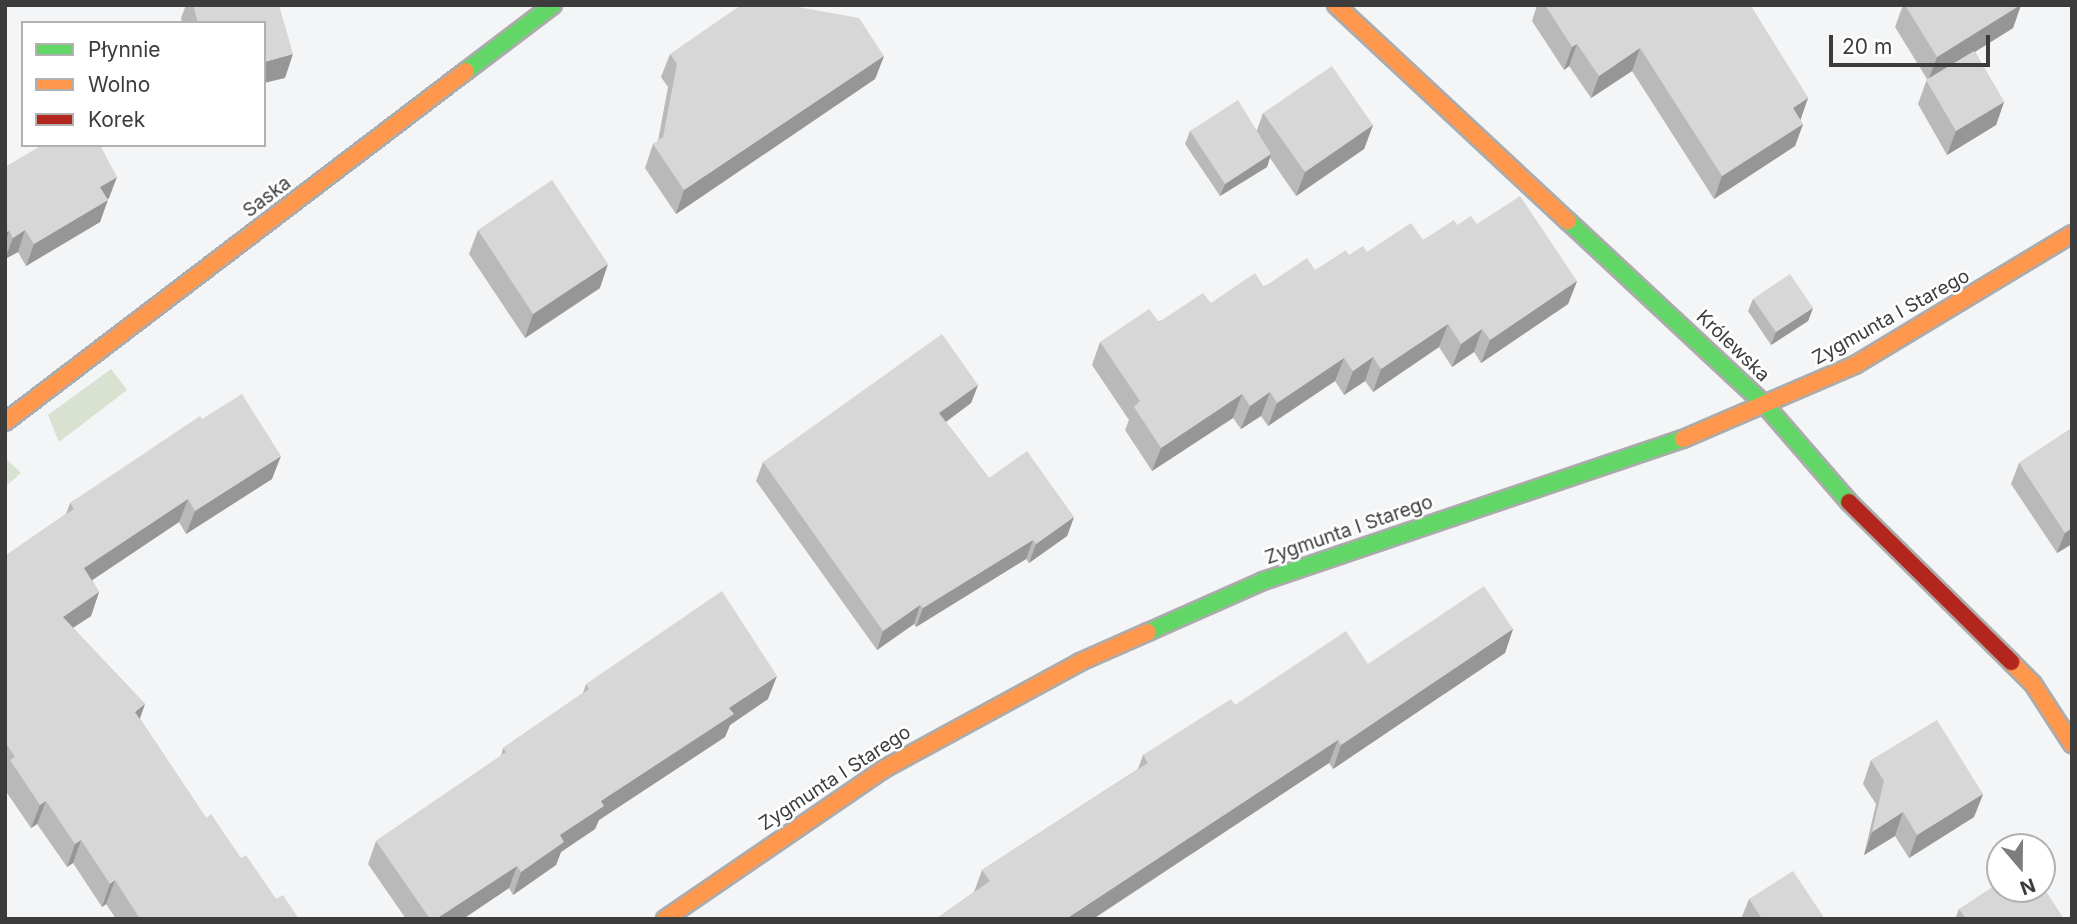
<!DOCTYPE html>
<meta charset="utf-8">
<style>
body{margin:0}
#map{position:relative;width:2077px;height:924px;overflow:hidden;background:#f4f5f6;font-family:Inter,sans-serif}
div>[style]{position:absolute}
.green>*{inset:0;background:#d9e1d0}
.roads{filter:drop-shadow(2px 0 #ababac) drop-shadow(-2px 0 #ababac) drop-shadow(0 2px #ababac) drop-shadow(0 -2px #ababac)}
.fast>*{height:16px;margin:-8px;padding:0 8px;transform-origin:8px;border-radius:8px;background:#63d668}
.slow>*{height:16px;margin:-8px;padding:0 8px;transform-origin:8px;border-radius:8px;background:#ff974d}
.jam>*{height:16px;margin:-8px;padding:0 8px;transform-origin:8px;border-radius:8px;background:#b3261e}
.wall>*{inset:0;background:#b9b9b9}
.shaded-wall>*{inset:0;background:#969696}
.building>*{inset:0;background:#d7d7d7}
span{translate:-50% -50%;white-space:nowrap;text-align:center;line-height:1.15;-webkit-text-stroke:5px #fff;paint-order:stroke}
.street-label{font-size:19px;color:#3c3c3d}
.frame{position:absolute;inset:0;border:7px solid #3c3c3d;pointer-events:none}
.legend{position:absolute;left:21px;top:21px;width:245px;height:126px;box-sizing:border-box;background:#fff;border:2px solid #b1b1b1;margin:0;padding:9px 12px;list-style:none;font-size:21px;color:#3c3c3d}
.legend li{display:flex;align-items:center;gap:14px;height:35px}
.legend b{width:35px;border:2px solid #b1b1b1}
.north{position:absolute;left:1986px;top:833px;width:70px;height:70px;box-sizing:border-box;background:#fff;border:2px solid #b1b1b1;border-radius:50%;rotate:160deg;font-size:19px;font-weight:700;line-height:28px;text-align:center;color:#3c3c3d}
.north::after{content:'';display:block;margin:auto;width:24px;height:32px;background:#7c7d7e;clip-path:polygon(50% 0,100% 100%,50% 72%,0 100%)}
.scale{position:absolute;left:1829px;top:35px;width:161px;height:32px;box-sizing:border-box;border:4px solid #3c3c3d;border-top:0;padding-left:9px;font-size:21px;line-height:24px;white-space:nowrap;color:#3c3c3d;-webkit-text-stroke:5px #fff;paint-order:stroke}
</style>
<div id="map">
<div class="green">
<div style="clip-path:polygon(111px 369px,127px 390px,59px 442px,48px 415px)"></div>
<div style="clip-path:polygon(5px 458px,21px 473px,5px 487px)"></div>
</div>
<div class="roads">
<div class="fast">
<div style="left:466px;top:71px;width:109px;rotate:-37.2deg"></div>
<div style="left:1568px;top:221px;width:270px;rotate:43deg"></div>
<div style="left:1765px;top:405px;width:128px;rotate:49.1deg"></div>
<div style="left:1148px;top:632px;width:126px;rotate:-23.9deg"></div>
<div style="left:1263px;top:581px;width:443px;rotate:-18.7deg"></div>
</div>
<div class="slow">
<div style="left:1336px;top:5px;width:317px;rotate:43deg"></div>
<div style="left:5px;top:422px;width:579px;rotate:-37.29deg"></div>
<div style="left:1683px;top:439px;width:187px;rotate:-23.3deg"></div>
<div style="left:1855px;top:365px;width:253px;rotate:-31.1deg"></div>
<div style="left:2011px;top:662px;width:31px;rotate:45deg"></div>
<div style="left:2033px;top:684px;width:72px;rotate:57deg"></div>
<div style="left:665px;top:919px;width:265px;rotate:-34.4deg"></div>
<div style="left:884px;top:769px;width:223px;rotate:-28.6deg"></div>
<div style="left:1080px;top:662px;width:74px;rotate:-23.8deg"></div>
</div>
<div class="jam">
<div style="left:1849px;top:502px;width:228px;rotate:44.6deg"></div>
</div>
</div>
<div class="wall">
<div style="clip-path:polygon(186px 5px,279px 5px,285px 78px,264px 23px,182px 23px,181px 18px)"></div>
<div style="clip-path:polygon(1537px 5px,1750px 5px,1808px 98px,1800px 120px,1803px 124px,1795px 146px,1714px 199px,1632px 71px,1591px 98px,1569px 66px,1564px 70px,1532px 21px)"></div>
<div style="clip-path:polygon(1903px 5px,2021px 5px,2013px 28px,1975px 52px,2004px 102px,1996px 125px,1947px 155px,1918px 104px,1927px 79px,1895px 27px)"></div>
<div style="clip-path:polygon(670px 54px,884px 56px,875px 79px,676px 214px,645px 168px,653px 144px,658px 141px,668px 87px,661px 77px)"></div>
<div style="clip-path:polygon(1263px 113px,1373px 125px,1364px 149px,1296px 196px,1270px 158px,1267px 167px,1220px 196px,1185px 144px,1190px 131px,1257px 130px)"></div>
<div style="clip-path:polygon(5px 167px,109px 198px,107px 200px,100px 222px,26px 266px,18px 252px,5px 259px)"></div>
<div style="clip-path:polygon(1477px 224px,1577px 281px,1568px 304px,1481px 363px,1474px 352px,1452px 367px,1439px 347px,1373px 392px,1365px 381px,1344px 395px,1335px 381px,1268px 426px,1261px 416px,1241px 429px,1233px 418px,1152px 471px,1125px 430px,1129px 420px,1092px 365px,1100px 342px,1211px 303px,1315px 270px,1349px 255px,1367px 252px,1423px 240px,1457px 225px)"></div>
<div style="clip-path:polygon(478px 230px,600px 288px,525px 338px,469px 254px)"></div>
<div style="clip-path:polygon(1753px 299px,1813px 308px,1808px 321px,1771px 345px,1748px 311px)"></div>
<div style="clip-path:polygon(978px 385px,971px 403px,946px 422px,989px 478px,1074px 517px,1067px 536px,1029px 563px,1026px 559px,916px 627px,914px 624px,877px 650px,756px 481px,763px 462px)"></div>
<div style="clip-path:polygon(202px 419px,272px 479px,186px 534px,179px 522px,92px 580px,99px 592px,91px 616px,73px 628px,145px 704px,140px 719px,206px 818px,276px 899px,299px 919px,116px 919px,106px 904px,102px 907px,73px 863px,67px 867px,37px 824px,31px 828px,5px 790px,5px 556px,66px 514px,70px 503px)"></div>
<div style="clip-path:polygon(2072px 428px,2072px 544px,2057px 553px,2011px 484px,2019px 463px)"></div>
<div style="clip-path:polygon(1513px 629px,1505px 653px,1333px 769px,1329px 763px,1093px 919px,936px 919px,974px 892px,982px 870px,1138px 769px,1143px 755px,1235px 705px,1368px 664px)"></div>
<div style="clip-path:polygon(586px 684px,768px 699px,730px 725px,725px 737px,599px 820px,595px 829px,561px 852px,556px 865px,513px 895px,509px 888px,463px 919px,406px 919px,368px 864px,376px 841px,501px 756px,503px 748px,583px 693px)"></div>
<div style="clip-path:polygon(1871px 760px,1983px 794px,1974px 817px,1909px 858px,1895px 836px,1864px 855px,1876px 804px,1863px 784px)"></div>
<div style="clip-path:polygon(1749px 899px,1825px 919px,1741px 919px)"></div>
<div style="clip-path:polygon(1959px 909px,2064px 919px,1955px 919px)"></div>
</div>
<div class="shaded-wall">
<div style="clip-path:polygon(2021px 5px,2013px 28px,1928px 81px,1937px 57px)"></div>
<div style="clip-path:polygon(1577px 44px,1569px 66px,1564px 70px,1572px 47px)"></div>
<div style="clip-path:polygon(1640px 48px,1632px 71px,1591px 98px,1599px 76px)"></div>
<div style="clip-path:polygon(293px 54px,285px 78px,264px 83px,264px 62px)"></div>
<div style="clip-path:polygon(884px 56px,875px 79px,676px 214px,684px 190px)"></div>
<div style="clip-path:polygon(1808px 98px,1800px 121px,1793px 108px)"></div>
<div style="clip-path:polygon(2004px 102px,1996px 125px,1947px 155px,1956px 131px)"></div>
<div style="clip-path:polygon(1803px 124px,1795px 146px,1714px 199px,1722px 176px)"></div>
<div style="clip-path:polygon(1373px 125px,1364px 149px,1296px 196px,1305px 172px)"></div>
<div style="clip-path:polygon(1271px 154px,1267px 167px,1220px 196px,1225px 184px)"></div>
<div style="clip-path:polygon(117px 177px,109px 198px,92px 208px,100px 187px)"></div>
<div style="clip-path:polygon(108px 200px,100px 222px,26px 266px,34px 244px)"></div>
<div style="clip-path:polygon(25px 230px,18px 252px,5px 259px,13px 238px)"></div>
<div style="clip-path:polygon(9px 231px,5px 242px,5px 233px)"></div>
<div style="clip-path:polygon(608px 264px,600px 288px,525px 338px,533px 314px)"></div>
<div style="clip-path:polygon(1577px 281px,1568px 304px,1481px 363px,1490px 340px)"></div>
<div style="clip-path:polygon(1813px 308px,1808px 321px,1771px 345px,1776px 332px)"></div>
<div style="clip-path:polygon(1448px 324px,1439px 347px,1373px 392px,1381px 369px)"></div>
<div style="clip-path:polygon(1482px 329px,1474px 352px,1452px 367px,1461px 344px)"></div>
<div style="clip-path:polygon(1373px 357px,1365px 381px,1344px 395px,1353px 371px)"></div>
<div style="clip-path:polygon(1344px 358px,1335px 381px,1268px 426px,1277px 403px)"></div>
<div style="clip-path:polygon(978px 385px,971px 403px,932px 432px,939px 413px)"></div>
<div style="clip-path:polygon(1270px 392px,1261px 416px,1241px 429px,1250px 406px)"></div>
<div style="clip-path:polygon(1242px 394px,1233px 418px,1152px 471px,1161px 448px)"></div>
<div style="clip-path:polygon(281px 456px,272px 479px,186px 534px,195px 511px)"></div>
<div style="clip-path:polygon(188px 499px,179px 522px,76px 591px,84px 568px)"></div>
<div style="clip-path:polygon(1074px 517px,1067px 536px,1029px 563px,1036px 544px)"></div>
<div style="clip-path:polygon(2072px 528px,2072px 544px,2057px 553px,2065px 533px)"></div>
<div style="clip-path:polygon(1033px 540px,1026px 559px,916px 627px,923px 608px)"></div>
<div style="clip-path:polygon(99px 592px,91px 616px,54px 640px,63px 617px)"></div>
<div style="clip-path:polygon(920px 605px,914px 624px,877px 650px,883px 631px)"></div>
<div style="clip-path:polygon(1513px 629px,1505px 653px,1333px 769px,1341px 745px)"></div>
<div style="clip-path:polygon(777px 676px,768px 699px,730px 725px,725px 737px,599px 820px,595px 829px,561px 852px,556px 865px,513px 895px,521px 872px,560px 835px,601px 801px,729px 708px)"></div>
<div style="clip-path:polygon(145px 704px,136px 728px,135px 712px)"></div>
<div style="clip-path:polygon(1338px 740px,1329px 763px,1093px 919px,1066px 919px)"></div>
<div style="clip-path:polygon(1983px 794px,1974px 817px,1909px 858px,1917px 835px)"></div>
<div style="clip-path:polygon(46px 801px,37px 824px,31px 828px,40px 805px)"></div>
<div style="clip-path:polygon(1903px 812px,1895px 836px,1864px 855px,1872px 832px)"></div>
<div style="clip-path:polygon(81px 840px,73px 863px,67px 867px,75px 844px)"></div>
<div style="clip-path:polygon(517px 866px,509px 888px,463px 919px,436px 919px)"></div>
<div style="clip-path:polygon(115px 880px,106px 904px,102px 907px,110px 884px)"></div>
</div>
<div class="building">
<div style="clip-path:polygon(193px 5px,279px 5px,293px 54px,264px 62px,264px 23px,198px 23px)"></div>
<div style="clip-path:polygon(741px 5px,787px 5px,859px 18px,884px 56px,684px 190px,653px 144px,663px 137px,677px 64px,670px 54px)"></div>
<div style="clip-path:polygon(1545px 5px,1750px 5px,1808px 98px,1793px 108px,1803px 124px,1722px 176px,1640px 48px,1599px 76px,1577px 44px,1572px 47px)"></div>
<div style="clip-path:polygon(1905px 5px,2020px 5px,1937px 57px)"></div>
<div style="clip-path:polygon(1974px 51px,2004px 102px,1956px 131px,1926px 80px)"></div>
<div style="clip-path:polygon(1332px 66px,1373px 125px,1305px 172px,1263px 113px)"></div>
<div style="clip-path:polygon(1238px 100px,1271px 154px,1225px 184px,1190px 131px)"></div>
<div style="clip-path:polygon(42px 145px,100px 145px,117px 177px,100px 187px,108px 200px,34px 244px,25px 230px,13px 238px,9px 231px,5px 233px,5px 167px)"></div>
<div style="clip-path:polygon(552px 180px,608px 264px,533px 314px,478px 230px)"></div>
<div style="clip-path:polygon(1520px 196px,1577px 281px,1490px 340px,1482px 329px,1461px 344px,1448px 324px,1381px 369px,1373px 357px,1353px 371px,1344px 358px,1277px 403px,1270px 392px,1250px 406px,1242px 394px,1161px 448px,1134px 407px,1140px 401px,1100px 342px,1149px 309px,1159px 322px,1203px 293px,1211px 303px,1255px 273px,1264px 287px,1307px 258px,1315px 270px,1346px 250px,1349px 255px,1363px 246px,1367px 252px,1411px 223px,1423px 240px,1454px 220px,1457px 225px,1471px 216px,1477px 224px)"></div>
<div style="clip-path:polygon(1790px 274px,1813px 308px,1776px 332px,1753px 299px)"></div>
<div style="clip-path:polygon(942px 334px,978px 385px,939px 413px,989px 478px,1027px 451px,1074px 517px,1036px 544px,1033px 540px,923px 608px,920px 605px,883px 631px,763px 462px)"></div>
<div style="clip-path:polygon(242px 394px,281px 456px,195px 511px,188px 499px,84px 568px,99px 592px,63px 617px,145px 704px,135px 712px,206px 818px,211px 814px,241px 858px,246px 855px,276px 899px,283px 895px,299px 919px,140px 919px,115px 880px,110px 884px,81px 840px,75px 844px,46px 801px,40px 805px,10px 760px,15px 757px,5px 742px,5px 556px,74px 509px,70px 503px,200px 416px,202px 419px)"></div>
<div style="clip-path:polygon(2072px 428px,2072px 528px,2065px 533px,2019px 463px)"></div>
<div style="clip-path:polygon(1484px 586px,1513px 629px,1341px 745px,1338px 740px,1066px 919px,936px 919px,990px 881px,982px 870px,1148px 763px,1143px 755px,1231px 699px,1235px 705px,1346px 631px,1368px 664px)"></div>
<div style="clip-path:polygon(722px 591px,777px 676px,729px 708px,734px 714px,601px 801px,604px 806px,560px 835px,564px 842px,521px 872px,517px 866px,436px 919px,430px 919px,376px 841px,506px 752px,503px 748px,589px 689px,586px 684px)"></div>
<div style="clip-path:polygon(1937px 720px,1983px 794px,1917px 835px,1903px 812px,1872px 832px,1884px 781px,1871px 760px)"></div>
<div style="clip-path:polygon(1793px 871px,1825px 919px,1762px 919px,1749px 899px)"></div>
<div style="clip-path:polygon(2000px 882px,2000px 889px,2042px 889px,2042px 885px,2064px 919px,1966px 919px,1959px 909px)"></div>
</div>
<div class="street-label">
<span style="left:267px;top:197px;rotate:-37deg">Saska</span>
<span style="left:1891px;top:317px;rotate:-29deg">Zygmunta I Starego</span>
<span style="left:1733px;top:346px;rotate:44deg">Królewska</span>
<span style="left:1349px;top:530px;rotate:-19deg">Zygmunta I Starego</span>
<span style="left:835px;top:778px;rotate:-33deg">Zygmunta I Starego</span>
</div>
<div class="frame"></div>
<ul class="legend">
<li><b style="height:9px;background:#63d668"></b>Płynnie</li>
<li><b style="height:9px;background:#ff974d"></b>Wolno</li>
<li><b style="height:9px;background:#b3261e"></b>Korek</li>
</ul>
<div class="north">N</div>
<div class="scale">20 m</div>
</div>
